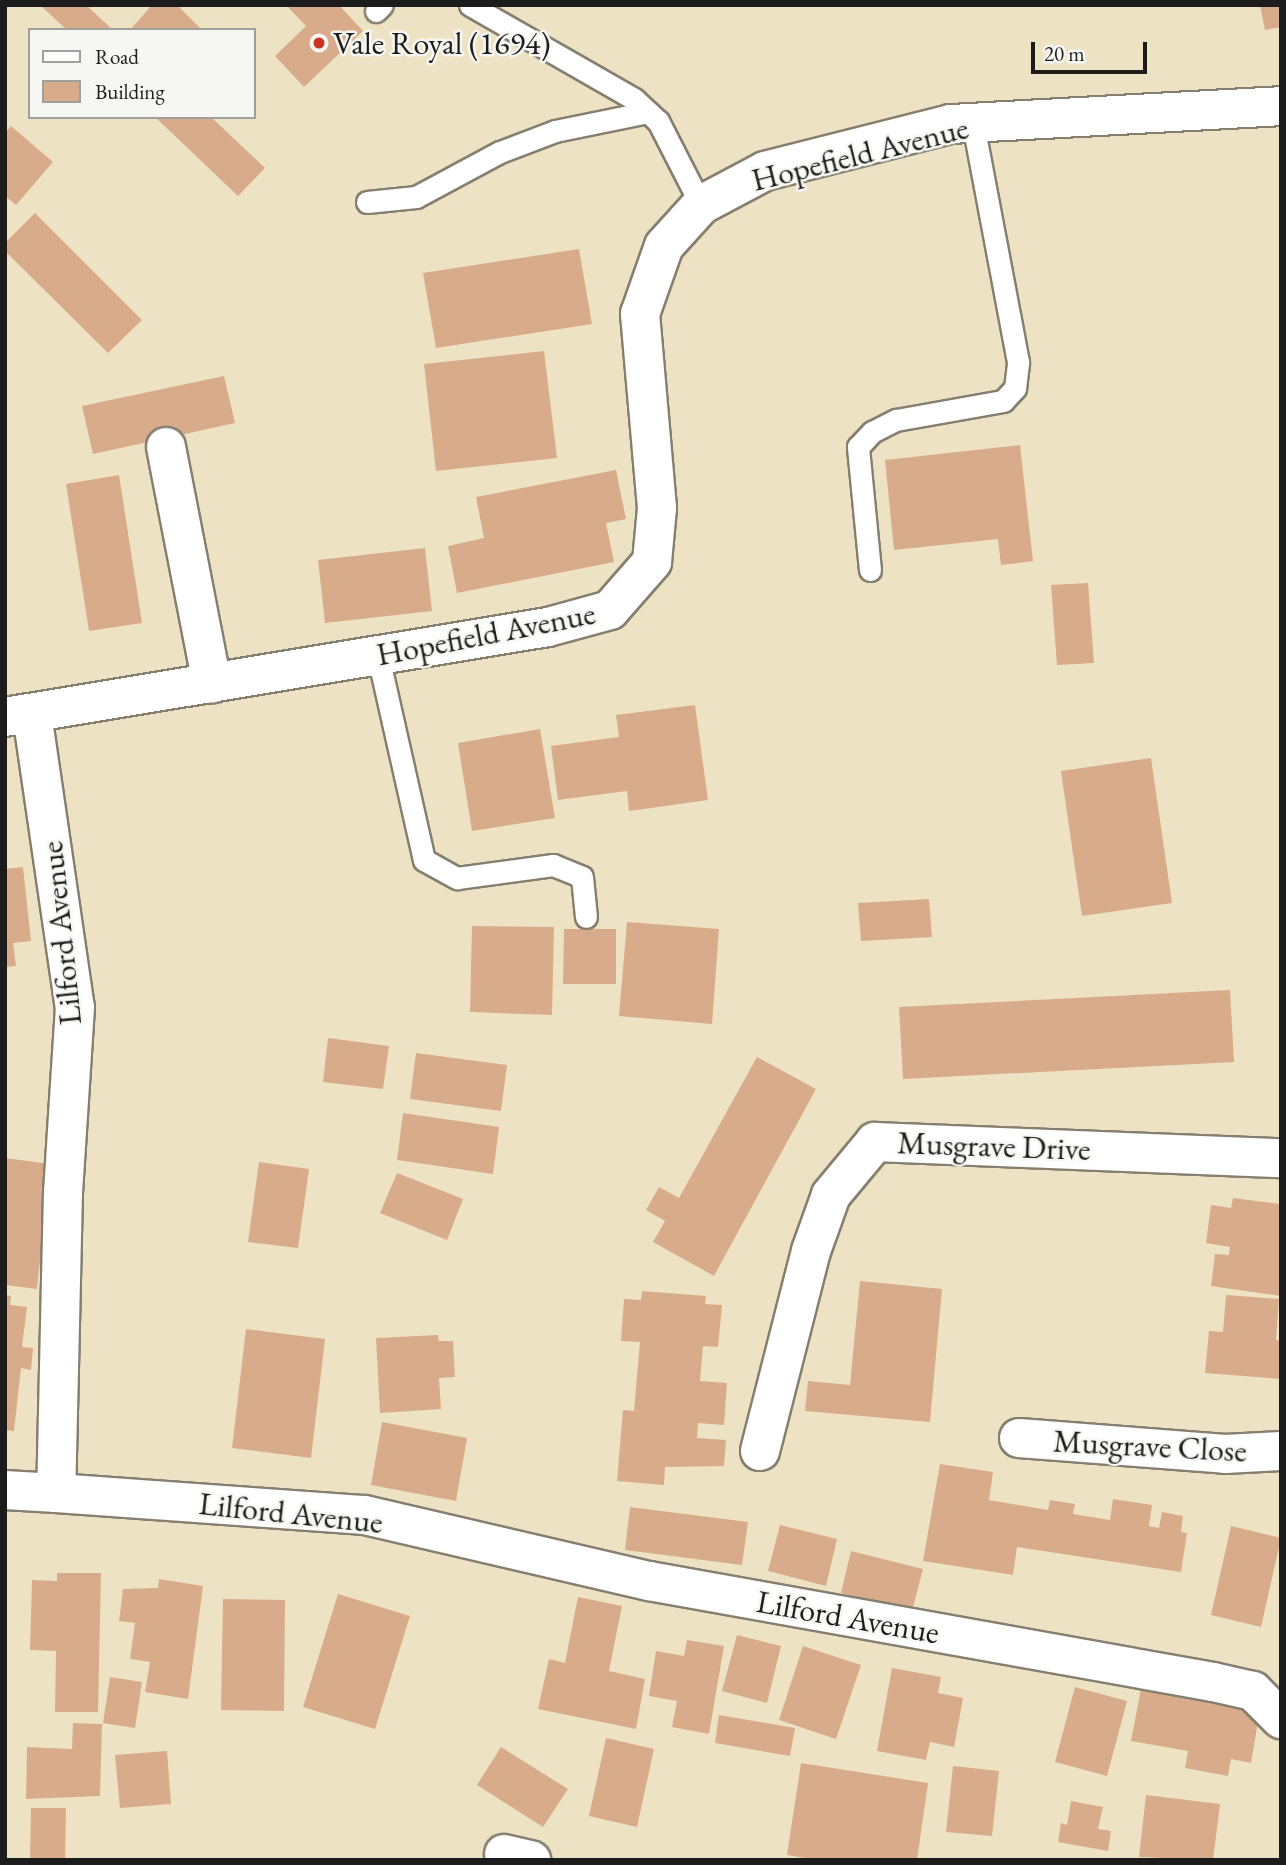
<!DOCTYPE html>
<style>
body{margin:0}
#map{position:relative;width:1286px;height:1865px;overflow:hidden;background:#eee2c4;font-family:"EB Garamond",serif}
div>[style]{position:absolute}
.building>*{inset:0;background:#d8ac8a}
.roads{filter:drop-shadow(2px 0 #857f70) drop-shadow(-2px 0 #857f70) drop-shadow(0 2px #857f70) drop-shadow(0 -2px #857f70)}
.lane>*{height:21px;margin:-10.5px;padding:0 10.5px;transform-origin:10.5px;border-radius:10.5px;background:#fff}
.street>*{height:38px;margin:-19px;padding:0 19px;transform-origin:19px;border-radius:19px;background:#fff}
.dots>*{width:19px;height:19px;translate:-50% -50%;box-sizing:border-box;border:4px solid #f6f6f2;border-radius:50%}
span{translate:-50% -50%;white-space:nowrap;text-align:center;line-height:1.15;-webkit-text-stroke:5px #f6f6f2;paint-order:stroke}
.poi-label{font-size:32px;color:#1c1c1c}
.left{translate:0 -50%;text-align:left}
.street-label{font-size:32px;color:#1c1c1c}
.frame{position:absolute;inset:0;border:7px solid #1c1c1c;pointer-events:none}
.legend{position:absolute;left:28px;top:28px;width:228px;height:91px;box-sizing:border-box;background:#f6f6f2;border:2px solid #9f9f9c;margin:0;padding:9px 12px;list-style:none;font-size:21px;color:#1c1c1c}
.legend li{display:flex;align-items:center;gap:14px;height:35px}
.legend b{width:35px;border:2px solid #9f9f9c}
.scale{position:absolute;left:1031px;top:42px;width:116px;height:32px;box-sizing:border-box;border:4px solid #1c1c1c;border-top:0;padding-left:9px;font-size:21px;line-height:24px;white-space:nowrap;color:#1c1c1c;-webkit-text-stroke:5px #f6f6f2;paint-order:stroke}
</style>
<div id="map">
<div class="building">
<div style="clip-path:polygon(40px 5px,86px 5px,113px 30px,67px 30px)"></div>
<div style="clip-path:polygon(152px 5px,177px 5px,202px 30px,130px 30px)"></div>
<div style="clip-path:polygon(286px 5px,339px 5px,363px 31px,304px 87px,275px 56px,306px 26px)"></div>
<div style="clip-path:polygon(1260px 5px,1281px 5px,1281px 27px,1265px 30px)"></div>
<div style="clip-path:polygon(155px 117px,211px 117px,265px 168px,238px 196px)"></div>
<div style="clip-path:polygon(11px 126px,53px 162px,16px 205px,5px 196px,5px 133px)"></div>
<div style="clip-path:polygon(35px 213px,142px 320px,108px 353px,5px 251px,5px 243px)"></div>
<div style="clip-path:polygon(579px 249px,592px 324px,436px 348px,423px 273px)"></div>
<div style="clip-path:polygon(544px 351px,557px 458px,436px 471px,424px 364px)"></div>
<div style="clip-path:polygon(224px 376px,235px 423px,93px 454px,82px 406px)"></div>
<div style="clip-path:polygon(1020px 445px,1033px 561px,1001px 565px,998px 539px,894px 550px,885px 460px)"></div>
<div style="clip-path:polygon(616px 470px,626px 519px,606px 523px,614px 562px,457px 593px,448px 546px,484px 538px,476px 497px)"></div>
<div style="clip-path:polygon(119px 475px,142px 623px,89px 631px,66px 484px)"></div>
<div style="clip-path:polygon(425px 548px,432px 611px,325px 623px,318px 560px)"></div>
<div style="clip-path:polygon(1088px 583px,1094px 663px,1057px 665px,1051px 585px)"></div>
<div style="clip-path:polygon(695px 705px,708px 800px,629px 811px,627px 791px,558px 800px,551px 746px,619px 737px,616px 715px)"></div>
<div style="clip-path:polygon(540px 729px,555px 818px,472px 831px,458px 743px)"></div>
<div style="clip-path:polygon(1151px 758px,1172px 903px,1082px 916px,1061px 771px)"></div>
<div style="clip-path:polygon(23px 867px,31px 941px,13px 943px,16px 966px,5px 967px,5px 869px)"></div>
<div style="clip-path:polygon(929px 899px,932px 937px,861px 941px,858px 903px)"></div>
<div style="clip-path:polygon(627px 922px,719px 929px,712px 1024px,619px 1016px)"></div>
<div style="clip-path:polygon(472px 926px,554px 927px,552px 1015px,470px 1012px)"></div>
<div style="clip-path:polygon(564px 929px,616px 929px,616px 984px,563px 984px)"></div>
<div style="clip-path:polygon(1230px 990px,1234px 1062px,903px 1079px,899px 1007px)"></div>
<div style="clip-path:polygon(328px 1038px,389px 1046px,383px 1089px,323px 1082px)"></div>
<div style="clip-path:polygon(416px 1053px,507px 1065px,501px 1111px,410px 1099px)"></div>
<div style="clip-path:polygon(757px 1057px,816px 1089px,714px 1276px,653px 1242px,665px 1221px,646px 1210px,659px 1187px,679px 1198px)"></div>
<div style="clip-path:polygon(403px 1113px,499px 1127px,493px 1174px,397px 1160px)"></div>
<div style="clip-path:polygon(5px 1158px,50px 1164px,37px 1289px,5px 1285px)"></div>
<div style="clip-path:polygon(259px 1162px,309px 1169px,298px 1248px,248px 1242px)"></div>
<div style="clip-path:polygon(397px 1173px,463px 1199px,447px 1240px,380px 1213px)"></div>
<div style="clip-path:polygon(1233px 1198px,1281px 1204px,1281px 1296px,1211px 1286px,1215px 1254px,1229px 1255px,1230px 1247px,1206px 1243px,1211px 1205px,1231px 1208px)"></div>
<div style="clip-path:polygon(860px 1281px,942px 1289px,930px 1422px,805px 1411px,808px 1381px,850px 1385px)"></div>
<div style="clip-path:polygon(642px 1291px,706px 1296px,705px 1304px,722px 1305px,718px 1347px,703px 1346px,700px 1381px,727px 1383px,724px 1425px,698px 1423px,697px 1438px,726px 1440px,724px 1466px,665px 1467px,664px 1485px,617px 1481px,623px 1410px,634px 1411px,640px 1342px,621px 1341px,624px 1299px,641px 1300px)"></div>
<div style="clip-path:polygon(5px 1295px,11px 1296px,10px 1305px,27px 1307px,22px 1347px,33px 1348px,31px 1370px,21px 1368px,14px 1431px,5px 1430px)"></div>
<div style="clip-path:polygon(1226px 1295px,1279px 1299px,1276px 1340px,1281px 1341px,1281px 1379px,1205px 1373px,1209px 1331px,1223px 1332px)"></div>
<div style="clip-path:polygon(246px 1329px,325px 1339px,311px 1458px,232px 1448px)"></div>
<div style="clip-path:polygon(438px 1335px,439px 1341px,453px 1341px,455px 1377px,439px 1378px,441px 1409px,380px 1413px,376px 1338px)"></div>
<div style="clip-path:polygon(382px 1422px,467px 1438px,456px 1501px,371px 1485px)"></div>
<div style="clip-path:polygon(940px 1464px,993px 1472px,989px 1500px,1048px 1510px,1050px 1500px,1075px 1504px,1073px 1514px,1110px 1520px,1113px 1499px,1152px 1505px,1149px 1526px,1159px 1528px,1162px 1512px,1183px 1516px,1181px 1532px,1187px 1533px,1181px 1572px,1017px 1547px,1013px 1575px,923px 1561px)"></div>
<div style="clip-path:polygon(630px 1507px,748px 1522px,742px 1565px,625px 1550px)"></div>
<div style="clip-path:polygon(780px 1525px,837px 1539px,826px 1586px,768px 1571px)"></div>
<div style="clip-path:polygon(1231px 1526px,1281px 1538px,1261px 1627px,1211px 1615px)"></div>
<div style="clip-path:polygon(851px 1551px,923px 1569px,912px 1611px,841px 1593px)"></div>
<div style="clip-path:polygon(57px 1573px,101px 1573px,98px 1712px,55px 1712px,56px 1651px,30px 1650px,32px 1580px,57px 1581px)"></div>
<div style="clip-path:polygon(159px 1579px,203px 1586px,188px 1699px,145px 1692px,150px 1662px,130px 1659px,135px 1623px,119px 1621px,123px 1589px,158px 1588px)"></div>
<div style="clip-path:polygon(338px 1594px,410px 1616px,375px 1729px,303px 1707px)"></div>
<div style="clip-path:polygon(578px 1597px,622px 1606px,609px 1671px,645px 1679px,636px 1729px,538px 1709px,549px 1659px,565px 1663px)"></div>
<div style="clip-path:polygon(223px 1599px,285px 1600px,284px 1711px,221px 1710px)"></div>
<div style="clip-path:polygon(737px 1635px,781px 1646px,767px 1703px,722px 1691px)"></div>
<div style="clip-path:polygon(687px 1640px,724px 1646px,709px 1734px,672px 1727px,677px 1701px,649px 1696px,656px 1651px,684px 1656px)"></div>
<div style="clip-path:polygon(803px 1646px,861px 1665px,836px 1739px,779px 1720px)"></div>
<div style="clip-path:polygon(892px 1668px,941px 1677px,938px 1693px,963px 1698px,954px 1747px,930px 1742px,926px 1760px,877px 1751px)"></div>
<div style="clip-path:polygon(110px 1677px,142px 1682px,135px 1728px,103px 1723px)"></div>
<div style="clip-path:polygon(1075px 1687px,1127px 1701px,1107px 1776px,1055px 1762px)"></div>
<div style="clip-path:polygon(1141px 1689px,1260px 1710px,1251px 1763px,1231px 1759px,1228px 1776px,1185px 1768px,1188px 1751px,1131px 1741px)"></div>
<div style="clip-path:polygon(719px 1715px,795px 1728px,790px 1756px,715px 1743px)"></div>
<div style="clip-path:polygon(73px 1723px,102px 1724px,100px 1796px,26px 1799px,27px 1747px,72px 1749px)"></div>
<div style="clip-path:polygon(606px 1738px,654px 1749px,637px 1827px,589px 1816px)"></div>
<div style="clip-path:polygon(501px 1747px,568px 1789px,543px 1827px,477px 1785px)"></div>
<div style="clip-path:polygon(167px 1751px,171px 1804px,120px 1808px,115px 1755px)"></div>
<div style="clip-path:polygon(801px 1763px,928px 1783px,917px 1860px,816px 1860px,787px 1855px)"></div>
<div style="clip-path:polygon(953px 1766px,999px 1771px,992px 1836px,946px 1832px)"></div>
<div style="clip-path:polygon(1146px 1795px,1220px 1804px,1213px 1860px,1139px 1857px)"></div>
<div style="clip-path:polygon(1071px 1801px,1103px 1807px,1098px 1829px,1111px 1831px,1108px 1851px,1058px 1842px,1061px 1823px,1067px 1825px)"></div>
<div style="clip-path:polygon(31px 1808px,66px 1808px,65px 1860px,30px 1859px)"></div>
</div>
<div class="roads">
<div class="lane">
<div style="left:470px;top:5px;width:189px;rotate:29.8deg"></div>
<div style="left:634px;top:99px;width:33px;rotate:43deg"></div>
<div style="left:658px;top:121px;width:94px;rotate:62.9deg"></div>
<div style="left:376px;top:11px;width:8px;rotate:-45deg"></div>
<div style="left:367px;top:202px;width:49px;rotate:-5.8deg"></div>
<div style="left:416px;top:197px;width:95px;rotate:-28.2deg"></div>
<div style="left:500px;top:152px;width:59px;rotate:-20.9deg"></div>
<div style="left:555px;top:131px;width:95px;rotate:-11.5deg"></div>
<div style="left:870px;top:570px;width:124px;rotate:-95.6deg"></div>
<div style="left:858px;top:447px;width:21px;rotate:-47deg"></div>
<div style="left:872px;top:432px;width:27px;rotate:-27deg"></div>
<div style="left:896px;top:420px;width:109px;rotate:-10.1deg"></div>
<div style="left:1003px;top:401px;width:18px;rotate:-47deg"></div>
<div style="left:1015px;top:388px;width:26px;rotate:-83deg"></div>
<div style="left:1018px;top:362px;width:242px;rotate:-100.7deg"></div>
<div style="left:378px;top:656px;width:209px;rotate:77.3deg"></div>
<div style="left:424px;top:860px;width:38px;rotate:29deg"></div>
<div style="left:457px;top:878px;width:97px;rotate:-7.7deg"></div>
<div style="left:553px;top:865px;width:31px;rotate:22deg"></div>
<div style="left:582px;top:877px;width:40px;rotate:84.3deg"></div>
</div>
<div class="street">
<div style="left:166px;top:447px;width:241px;rotate:79deg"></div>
<div style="left:32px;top:714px;width:296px;rotate:81.7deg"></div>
<div style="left:75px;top:1007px;width:185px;rotate:93.7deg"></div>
<div style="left:63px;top:1192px;width:301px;rotate:91.3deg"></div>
<div style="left:56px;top:1493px;width:310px;rotate:4.1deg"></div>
<div style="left:365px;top:1515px;width:292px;rotate:13.1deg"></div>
<div style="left:649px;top:1581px;width:573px;rotate:10.15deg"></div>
<div style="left:1213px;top:1682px;width:41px;rotate:12.7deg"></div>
<div style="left:1253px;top:1691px;width:40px;rotate:45deg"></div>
<div style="left:5px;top:717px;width:550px;rotate:-9.41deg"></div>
<div style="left:548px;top:627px;width:64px;rotate:-15.3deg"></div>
<div style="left:610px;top:610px;width:64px;rotate:-48.8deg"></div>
<div style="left:652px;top:562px;width:54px;rotate:-84.7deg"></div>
<div style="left:657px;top:508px;width:195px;rotate:-95deg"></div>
<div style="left:640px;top:314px;width:72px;rotate:-70.6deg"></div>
<div style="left:664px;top:246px;width:55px;rotate:-47.9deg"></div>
<div style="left:701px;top:205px;width:72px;rotate:-28deg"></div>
<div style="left:765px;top:171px;width:192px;rotate:-14.2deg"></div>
<div style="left:951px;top:124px;width:330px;rotate:-3.1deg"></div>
<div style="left:1019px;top:1438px;width:207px;rotate:4.4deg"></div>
<div style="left:1225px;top:1454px;width:56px;rotate:-3.1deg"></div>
<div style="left:760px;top:1451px;width:206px;rotate:-75.7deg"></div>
<div style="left:811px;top:1251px;width:59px;rotate:-70.3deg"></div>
<div style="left:831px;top:1195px;width:69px;rotate:-50.3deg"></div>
<div style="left:875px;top:1142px;width:406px;rotate:2.3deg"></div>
<div style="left:5px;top:1490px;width:51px;rotate:3.4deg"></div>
<div style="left:504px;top:1854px;width:28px;rotate:13deg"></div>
</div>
</div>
<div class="dots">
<div style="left:319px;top:43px;background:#c8321e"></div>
</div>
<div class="poi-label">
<span class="left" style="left:333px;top:43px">Vale Royal (1694)</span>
</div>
<div class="street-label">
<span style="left:860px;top:154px;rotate:-14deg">Hopefield Avenue</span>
<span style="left:486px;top:634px;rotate:-11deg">Hopefield Avenue</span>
<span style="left:61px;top:933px;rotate:-96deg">Lilford Avenue</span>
<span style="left:994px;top:1146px;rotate:2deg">Musgrave Drive</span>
<span style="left:1150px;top:1446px;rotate:3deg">Musgrave Close</span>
<span style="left:291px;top:1513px;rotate:6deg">Lilford Avenue</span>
<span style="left:848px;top:1617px;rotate:10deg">Lilford Avenue</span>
</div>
<div class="frame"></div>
<ul class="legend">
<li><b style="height:9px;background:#fff"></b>Road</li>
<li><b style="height:19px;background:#d8ac8a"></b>Building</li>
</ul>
<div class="scale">20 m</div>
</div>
